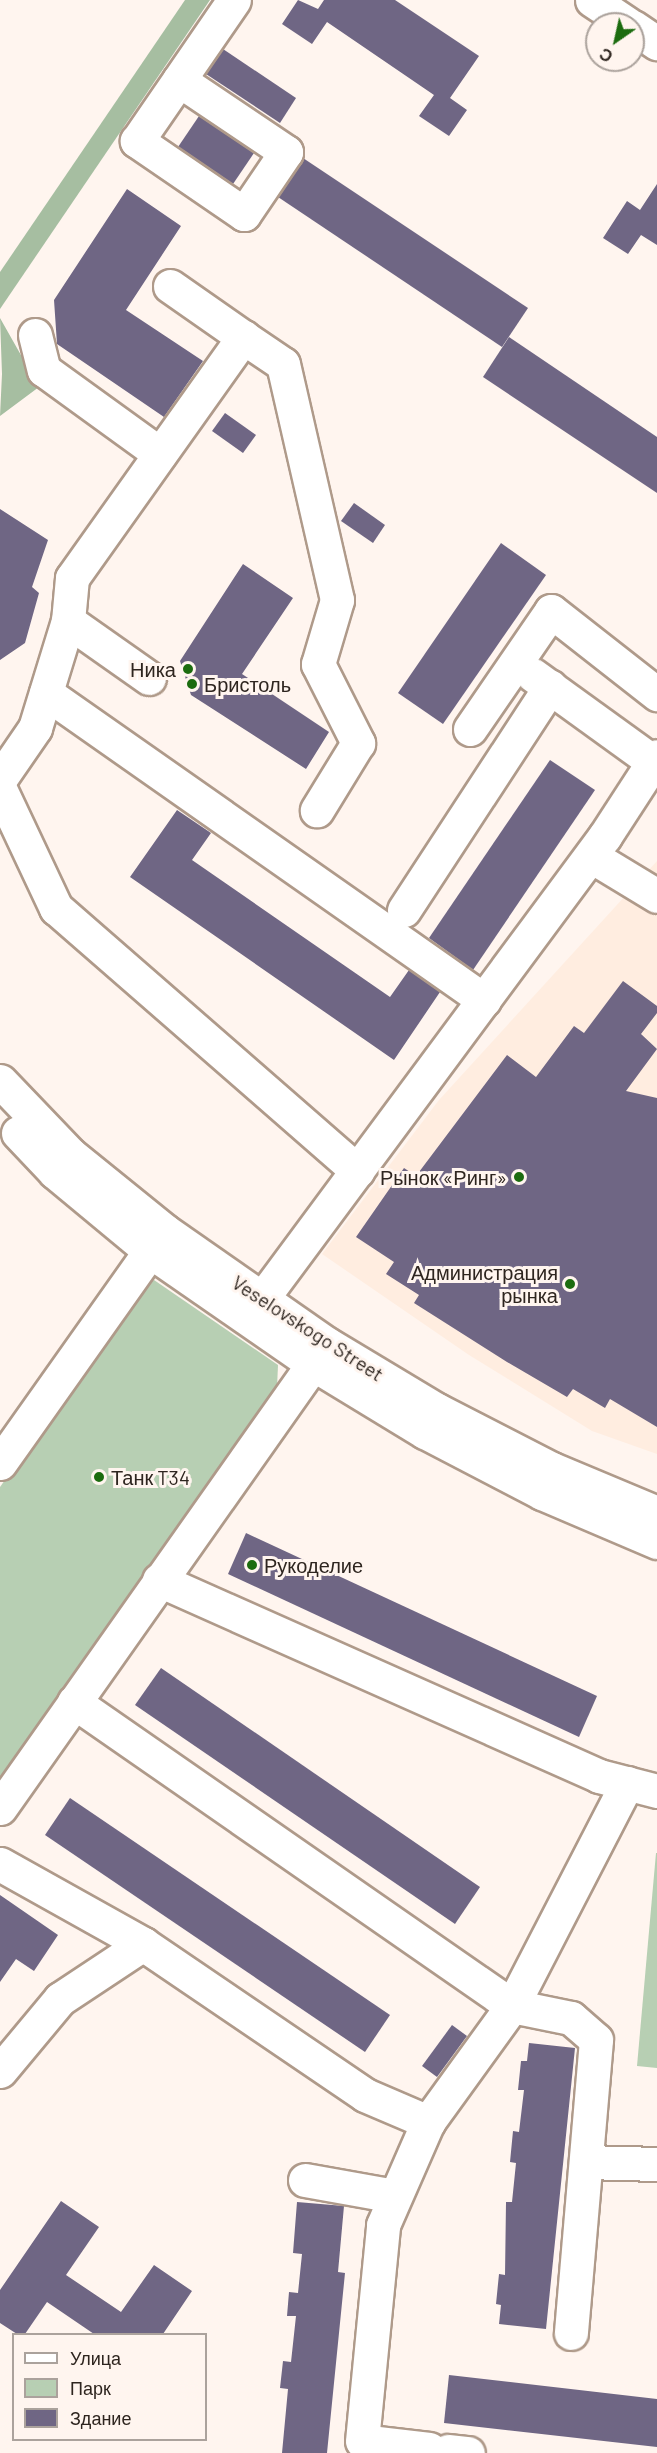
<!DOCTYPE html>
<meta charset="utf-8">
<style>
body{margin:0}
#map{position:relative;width:657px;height:2453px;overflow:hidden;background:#fff5ef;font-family:Barlow,sans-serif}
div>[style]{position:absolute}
.built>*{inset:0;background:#ffede0}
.green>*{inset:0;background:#b7cfb3}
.forest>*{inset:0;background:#a6bea1}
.building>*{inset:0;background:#6f6684}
.roads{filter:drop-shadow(2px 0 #af9a8a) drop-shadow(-2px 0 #af9a8a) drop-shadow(0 2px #af9a8a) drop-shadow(0 -2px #af9a8a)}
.minor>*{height:33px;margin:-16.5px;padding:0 16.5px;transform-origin:16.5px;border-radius:16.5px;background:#fff}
.major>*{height:33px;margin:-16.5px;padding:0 16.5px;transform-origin:16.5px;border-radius:16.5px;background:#fff}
.dots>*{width:16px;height:16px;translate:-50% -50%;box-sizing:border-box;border:3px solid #fff5ef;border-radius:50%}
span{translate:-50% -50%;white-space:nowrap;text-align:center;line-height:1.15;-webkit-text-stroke:6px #fff5ef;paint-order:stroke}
.poi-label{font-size:20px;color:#2e251f}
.right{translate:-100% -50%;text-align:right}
.left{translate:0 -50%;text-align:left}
.street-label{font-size:20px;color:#2e251f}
.legend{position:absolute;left:12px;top:2333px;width:195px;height:108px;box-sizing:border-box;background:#fff5ef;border:2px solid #aba29c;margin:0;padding:8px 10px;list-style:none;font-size:18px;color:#2e251f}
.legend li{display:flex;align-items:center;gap:12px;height:30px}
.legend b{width:30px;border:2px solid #aba29c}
.north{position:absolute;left:585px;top:12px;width:60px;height:60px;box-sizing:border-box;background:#fff5ef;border:2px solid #aba29c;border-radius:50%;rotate:214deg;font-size:16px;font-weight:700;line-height:24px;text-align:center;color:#2e251f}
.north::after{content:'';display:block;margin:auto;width:21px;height:27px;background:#1c6c0f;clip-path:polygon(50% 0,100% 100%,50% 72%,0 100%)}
</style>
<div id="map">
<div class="built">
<div style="clip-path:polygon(657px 861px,657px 1454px,592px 1431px,469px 1355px,322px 1254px,439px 1100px)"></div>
</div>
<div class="green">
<div style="clip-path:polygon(154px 1280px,278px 1365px,277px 1388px,0 1786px,0 1487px,139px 1291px)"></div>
<div style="clip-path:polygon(656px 1853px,657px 1853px,657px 2068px,637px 2066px)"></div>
</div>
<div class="forest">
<div style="clip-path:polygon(185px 0,210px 0,0 309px,0 272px)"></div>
<div style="clip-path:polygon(0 318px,39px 387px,0 416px,2px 374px)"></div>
</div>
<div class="building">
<div style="clip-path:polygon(298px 0,318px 9px,324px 0,395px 0,479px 56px,450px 98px,467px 110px,449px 136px,419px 116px,434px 95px,327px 22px,312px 44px,282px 24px)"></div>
<div style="clip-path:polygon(223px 49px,296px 98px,280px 123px,206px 74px)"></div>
<div style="clip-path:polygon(199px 116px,254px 153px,233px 184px,178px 147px)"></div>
<div style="clip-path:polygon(303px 158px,528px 308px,502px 347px,278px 197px)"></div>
<div style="clip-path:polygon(657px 184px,657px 245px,641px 235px,628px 254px,603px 238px,627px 201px,640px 210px)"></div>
<div style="clip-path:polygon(127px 189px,181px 226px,126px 310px,203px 361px,164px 417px,57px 344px,54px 300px)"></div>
<div style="clip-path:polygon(509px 337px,657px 437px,657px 493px,483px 377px)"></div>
<div style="clip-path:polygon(225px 413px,256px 435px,243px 453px,212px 431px)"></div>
<div style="clip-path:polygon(354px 503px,385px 525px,373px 543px,341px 521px)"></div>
<div style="clip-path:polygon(0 509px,48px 540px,32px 587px,39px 593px,25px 643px,0 660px)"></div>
<div style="clip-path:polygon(501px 543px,546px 575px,443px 724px,398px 693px)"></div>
<div style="clip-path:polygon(243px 564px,293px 598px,242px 674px,329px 732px,306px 769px,191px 695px,180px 661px)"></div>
<div style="clip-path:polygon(550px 760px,595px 790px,473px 970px,429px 938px)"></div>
<div style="clip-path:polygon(177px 810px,211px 833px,192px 860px,390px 997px,409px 970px,440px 992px,394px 1060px,130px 877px)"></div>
<div style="clip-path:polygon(623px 981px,657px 1006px,657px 1013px,641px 1034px,657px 1049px,626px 1091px,657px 1098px,657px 1427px,610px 1399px,605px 1408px,573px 1389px,567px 1397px,507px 1362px,414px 1303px,419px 1295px,386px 1274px,394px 1262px,356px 1237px,404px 1168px,416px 1176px,507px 1055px,536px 1077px,574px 1026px,584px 1033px)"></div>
<div style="clip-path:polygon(246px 1533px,597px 1696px,579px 1737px,228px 1574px)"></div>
<div style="clip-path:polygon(161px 1668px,480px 1887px,455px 1924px,135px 1705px)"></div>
<div style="clip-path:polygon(70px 1798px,390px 2015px,365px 2052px,45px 1835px)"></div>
<div style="clip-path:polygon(0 1895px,58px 1935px,34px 1971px,16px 1959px,0 1982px)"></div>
<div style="clip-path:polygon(452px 2025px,467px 2036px,437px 2077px,422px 2066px)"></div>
<div style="clip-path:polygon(529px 2043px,575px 2048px,546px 2329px,499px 2324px,501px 2305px,496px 2304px,499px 2274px,505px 2275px,506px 2202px,512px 2202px,516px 2163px,510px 2162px,513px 2131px,519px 2132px,524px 2090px,518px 2090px,521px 2061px,527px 2061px)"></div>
<div style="clip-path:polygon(61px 2201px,99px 2227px,66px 2275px,121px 2312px,154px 2265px,192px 2291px,163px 2334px,94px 2334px,47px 2302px,25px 2334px,17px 2334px,0 2323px,0 2290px)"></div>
<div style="clip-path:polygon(297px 2202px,344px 2206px,338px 2272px,345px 2273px,327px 2453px,282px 2453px,288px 2389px,280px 2388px,283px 2361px,291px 2362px,296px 2316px,287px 2316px,289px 2292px,298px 2293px,302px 2254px,293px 2253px)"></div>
<div style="clip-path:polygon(449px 2375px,657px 2399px,657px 2447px,444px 2423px)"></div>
</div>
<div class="roads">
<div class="minor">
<div style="left:592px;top:0;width:43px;rotate:33.7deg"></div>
<div style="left:633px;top:27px;width:29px;rotate:34deg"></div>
<div style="left:179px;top:80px;width:129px;rotate:33.9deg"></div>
<div style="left:286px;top:152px;width:75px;rotate:124.1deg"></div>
<div style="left:244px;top:214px;width:130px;rotate:-145.7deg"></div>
<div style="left:137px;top:141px;width:171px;rotate:-55.5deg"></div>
<div style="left:35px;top:335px;width:36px;rotate:76deg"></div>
<div style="left:44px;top:370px;width:143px;rotate:35.9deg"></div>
<div style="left:243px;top:337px;width:48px;rotate:34deg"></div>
<div style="left:283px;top:364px;width:242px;rotate:77.1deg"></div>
<div style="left:337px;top:600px;width:67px;rotate:106.5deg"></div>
<div style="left:318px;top:664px;width:89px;rotate:63.1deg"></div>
<div style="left:358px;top:743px;width:79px;rotate:121.5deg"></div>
<div style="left:68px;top:621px;width:99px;rotate:35.1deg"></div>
<div style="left:533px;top:675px;width:148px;rotate:35.9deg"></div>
<div style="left:46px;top:693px;width:535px;rotate:35.03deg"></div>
<div style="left:470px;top:729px;width:143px;rotate:-55.5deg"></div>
<div style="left:551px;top:611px;width:135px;rotate:38.1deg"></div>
<div style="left:0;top:779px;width:62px;rotate:-55.5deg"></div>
<div style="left:35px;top:728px;width:112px;rotate:-72.9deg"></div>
<div style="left:68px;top:621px;width:43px;rotate:-84.7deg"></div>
<div style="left:72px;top:578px;width:296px;rotate:-54.6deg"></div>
<div style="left:243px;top:337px;width:89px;rotate:-145.1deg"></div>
<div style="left:0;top:789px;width:132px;rotate:64.8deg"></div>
<div style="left:56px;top:908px;width:400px;rotate:41.1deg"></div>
<div style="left:591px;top:856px;width:77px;rotate:31.2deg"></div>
<div style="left:404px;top:910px;width:267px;rotate:-56.8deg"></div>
<div style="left:261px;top:1300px;width:578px;rotate:-53.45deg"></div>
<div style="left:605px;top:836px;width:95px;rotate:-57deg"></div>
<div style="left:0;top:1463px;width:260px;rotate:-54.7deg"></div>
<div style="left:159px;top:1580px;width:482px;rotate:24deg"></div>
<div style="left:599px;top:1776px;width:60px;rotate:14.5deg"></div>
<div style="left:74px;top:1702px;width:533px;rotate:34.76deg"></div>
<div style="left:512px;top:2006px;width:251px;rotate:-62.7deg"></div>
<div style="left:0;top:1808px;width:543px;rotate:-54.82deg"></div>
<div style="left:0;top:1864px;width:164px;rotate:29.2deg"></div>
<div style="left:0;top:2071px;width:94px;rotate:-50.2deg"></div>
<div style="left:60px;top:1999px;width:100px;rotate:-33.5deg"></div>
<div style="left:143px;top:1944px;width:268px;rotate:34.2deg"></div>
<div style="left:365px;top:2095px;width:69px;rotate:23.2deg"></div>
<div style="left:586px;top:2162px;width:71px;rotate:1.6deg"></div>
<div style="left:305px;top:2180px;width:91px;rotate:10.1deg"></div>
<div style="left:429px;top:2449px;width:67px;rotate:-173.2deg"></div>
<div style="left:362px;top:2441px;width:217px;rotate:-84.4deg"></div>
<div style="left:383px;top:2225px;width:112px;rotate:-66.4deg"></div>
<div style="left:428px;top:2122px;width:143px;rotate:-54.1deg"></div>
<div style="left:512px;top:2006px;width:60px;rotate:11.5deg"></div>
<div style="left:571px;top:2018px;width:33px;rotate:41deg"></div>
<div style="left:596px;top:2040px;width:294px;rotate:94.9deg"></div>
<div style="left:448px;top:2451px;width:20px;rotate:6deg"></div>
</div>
<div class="major">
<div style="left:0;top:1081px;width:101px;rotate:46.2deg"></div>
<div style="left:70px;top:1154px;width:122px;rotate:39deg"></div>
<div style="left:165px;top:1231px;width:198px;rotate:34.9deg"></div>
<div style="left:327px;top:1344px;width:128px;rotate:31deg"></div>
<div style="left:437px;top:1410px;width:129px;rotate:27.2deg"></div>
<div style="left:552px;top:1469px;width:114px;rotate:22.7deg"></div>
<div style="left:18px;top:1133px;width:54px;rotate:46.5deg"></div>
<div style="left:55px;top:1172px;width:124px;rotate:39.7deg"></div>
<div style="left:150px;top:1251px;width:198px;rotate:34.7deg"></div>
<div style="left:313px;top:1364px;width:131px;rotate:31.3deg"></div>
<div style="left:425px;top:1432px;width:132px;rotate:27.5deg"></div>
<div style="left:542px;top:1493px;width:125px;rotate:23.1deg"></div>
</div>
</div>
<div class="dots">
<div style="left:188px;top:669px;background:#1c6c0f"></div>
<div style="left:192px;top:684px;background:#1c6c0f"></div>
<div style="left:519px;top:1177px;background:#1c6c0f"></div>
<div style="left:570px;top:1284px;background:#1c6c0f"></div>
<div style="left:99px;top:1477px;background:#1c6c0f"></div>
<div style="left:252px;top:1565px;background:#1c6c0f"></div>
</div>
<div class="poi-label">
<span class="right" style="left:176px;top:669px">Ника</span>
<span class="left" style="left:204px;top:684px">Бристоль</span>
<span class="right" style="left:507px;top:1177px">Рынок «Ринг»</span>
<span class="right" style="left:558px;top:1284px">Администрация<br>рынка</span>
<span class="left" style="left:111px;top:1477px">Танк T34</span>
<span class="left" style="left:264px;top:1565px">Рукоделие</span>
</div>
<div class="street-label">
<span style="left:308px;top:1328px;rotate:33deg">Veselovskogo Street</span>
</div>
<ul class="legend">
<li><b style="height:8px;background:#fff"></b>Улица</li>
<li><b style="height:16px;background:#b7cfb3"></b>Парк</li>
<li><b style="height:16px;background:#6f6684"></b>Здание</li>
</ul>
<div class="north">С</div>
</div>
